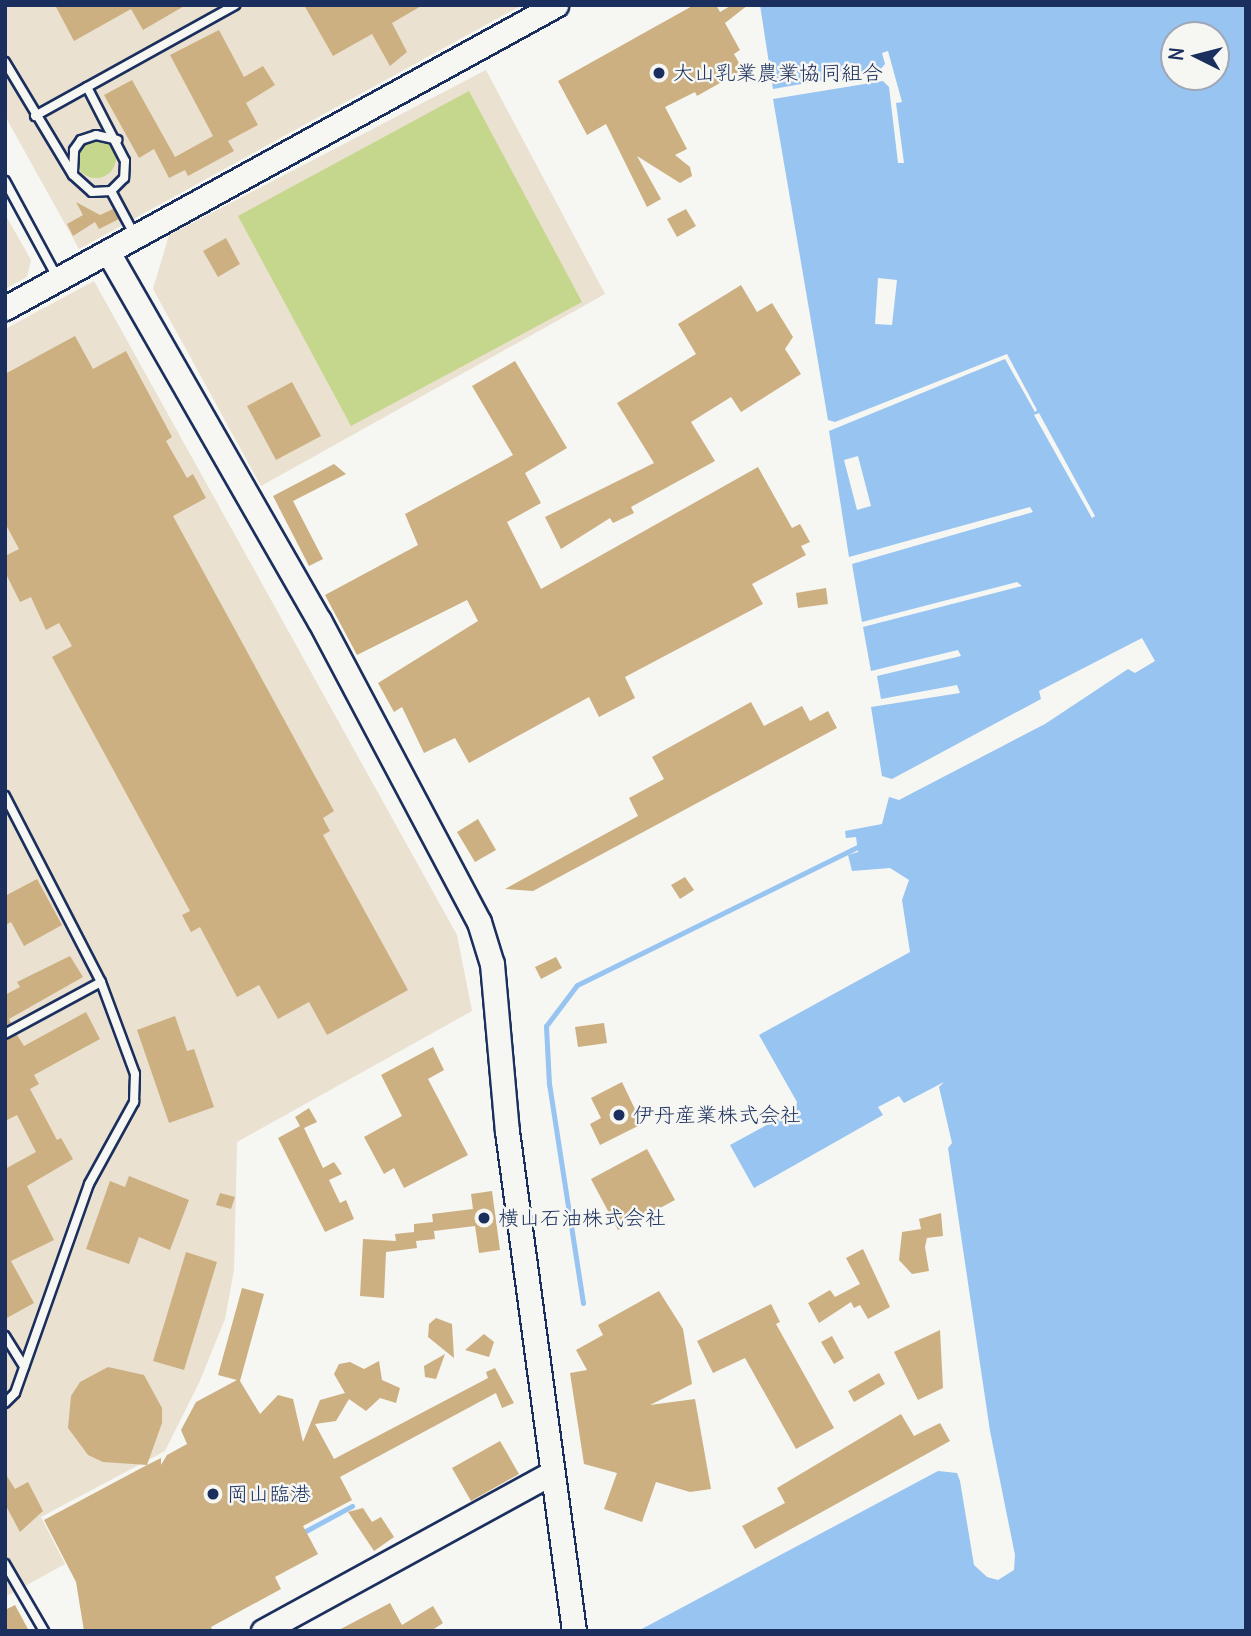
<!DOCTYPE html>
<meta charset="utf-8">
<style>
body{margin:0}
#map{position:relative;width:1251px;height:1636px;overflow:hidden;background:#f6f6f2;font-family:Delius,"Klee One",sans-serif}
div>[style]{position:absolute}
.built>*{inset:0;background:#eae1d0}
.green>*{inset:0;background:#c5d78c}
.round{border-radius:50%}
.water>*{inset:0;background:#97c4f1}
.stream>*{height:5px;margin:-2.5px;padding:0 2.5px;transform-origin:2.5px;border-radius:2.5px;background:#97c4f1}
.building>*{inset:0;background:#cdb082}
.roads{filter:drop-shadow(2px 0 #1b2f5e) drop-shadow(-2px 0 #1b2f5e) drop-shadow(0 2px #1b2f5e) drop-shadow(0 -2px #1b2f5e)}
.lane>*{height:8px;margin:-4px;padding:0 4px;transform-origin:4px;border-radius:4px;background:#f6f6f2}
.secondary>*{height:23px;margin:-11.5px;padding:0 11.5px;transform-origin:11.5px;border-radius:11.5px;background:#f6f6f2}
.dots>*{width:19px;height:19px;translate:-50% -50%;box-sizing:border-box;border:4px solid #f6f6f2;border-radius:50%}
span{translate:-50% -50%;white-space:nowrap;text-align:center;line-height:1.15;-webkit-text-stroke:5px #f6f6f2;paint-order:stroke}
.poi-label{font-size:21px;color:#1b2f5e}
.left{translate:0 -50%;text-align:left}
.frame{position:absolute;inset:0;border:7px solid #1b2f5e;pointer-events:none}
.north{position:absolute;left:1160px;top:21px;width:70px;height:70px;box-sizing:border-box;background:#f6f6f2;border:2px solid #9ea6b7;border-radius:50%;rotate:276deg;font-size:19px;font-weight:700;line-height:28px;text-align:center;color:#1b2f5e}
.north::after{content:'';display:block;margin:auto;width:24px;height:32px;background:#1b2f5e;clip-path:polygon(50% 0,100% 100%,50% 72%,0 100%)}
</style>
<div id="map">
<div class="built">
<div style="clip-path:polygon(5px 5px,522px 5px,79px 249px,5px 116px)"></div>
<div style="clip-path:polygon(486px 70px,605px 294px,261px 486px,153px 289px,169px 235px)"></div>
<div style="clip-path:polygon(5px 214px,31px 260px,27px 277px,5px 289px)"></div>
<div style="clip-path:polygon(94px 281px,457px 935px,472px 1011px,237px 1142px,234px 1270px,225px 1319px,199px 1383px,165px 1451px,41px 1517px,65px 1564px,5px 1597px,5px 329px)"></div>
</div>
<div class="green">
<div style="clip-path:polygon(469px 91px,582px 302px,351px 426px,238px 216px)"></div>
<div class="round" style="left:76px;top:138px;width:40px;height:40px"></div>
</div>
<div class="water">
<div style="clip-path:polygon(evenodd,760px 5px,1246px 5px,1246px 1631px,638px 1631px,938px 1471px,957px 1473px,960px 1481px,974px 1565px,987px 1577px,998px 1580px,1014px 1570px,1015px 1555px,990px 1431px,948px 1148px,952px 1143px,939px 1087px,944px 1082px,904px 1103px,899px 1096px,878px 1107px,883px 1115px,754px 1188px,730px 1145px,796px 1109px,797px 1102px,759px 1035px,910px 952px,902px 900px,909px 880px,890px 868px,852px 871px,848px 855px,858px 852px,856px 837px,846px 838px,845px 831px,882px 824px,889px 797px,899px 800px,1045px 724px,1128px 669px,1135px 673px,1155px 661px,1142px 638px,1039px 691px,1041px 699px,892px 779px,882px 776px,871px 707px,960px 693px,957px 685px,881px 699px,877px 676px,961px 656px,958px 650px,871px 671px,863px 627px,1022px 586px,1017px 582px,862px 622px,852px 564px,1033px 512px,1030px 507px,849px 557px,829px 431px,1005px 359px,1035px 412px,1037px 410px,1007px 354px,835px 422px,828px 420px,773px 99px,883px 81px,889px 87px,898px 163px,904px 163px,896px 103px,902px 102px,888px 51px,882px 53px,885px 64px,880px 70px,773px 89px,760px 5px,1174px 35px,1216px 35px,1216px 77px,1174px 77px,1174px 35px,760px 5px,878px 278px,897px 280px,892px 325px,875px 324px,878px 278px,760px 5px,1039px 413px,1095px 516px,1092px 518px,1034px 415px,1039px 413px,760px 5px,858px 456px,871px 506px,857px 510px,844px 460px,858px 456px)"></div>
</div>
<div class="stream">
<div style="left:583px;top:1303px;width:222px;rotate:-98.8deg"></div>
<div style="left:549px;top:1084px;width:58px;rotate:-93deg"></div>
<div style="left:546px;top:1026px;width:51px;rotate:-52.9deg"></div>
<div style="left:577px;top:985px;width:317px;rotate:-26.2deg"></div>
<div style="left:302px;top:1533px;width:57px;rotate:-28.4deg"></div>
</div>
<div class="building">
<div style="clip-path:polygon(55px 5px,186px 5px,143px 30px,131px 9px,74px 41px)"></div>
<div style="clip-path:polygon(304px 5px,423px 5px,392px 23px,407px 52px,390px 66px,372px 34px,333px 56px)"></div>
<div style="clip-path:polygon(694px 5px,716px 5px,720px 12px,732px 5px,748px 5px,725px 23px,740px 50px,734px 54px,743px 70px,697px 96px,695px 92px,665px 107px,687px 149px,675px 155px,690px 167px,692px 176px,680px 183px,637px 156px,661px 199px,647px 207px,606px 124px,587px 135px,558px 81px)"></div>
<div style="clip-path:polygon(219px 30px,244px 77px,263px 66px,275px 85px,246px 103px,258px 125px,228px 141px,234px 151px,188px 176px,185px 170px,169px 178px,154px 149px,139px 158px,104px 95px,132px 80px,175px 157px,213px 136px,170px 55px)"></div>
<div style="clip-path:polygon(76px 202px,100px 215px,113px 209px,119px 219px,99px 229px,95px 222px,73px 236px,67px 224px,83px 215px)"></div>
<div style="clip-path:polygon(686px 209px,696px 226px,677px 237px,667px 219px)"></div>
<div style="clip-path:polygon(226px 238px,240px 264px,218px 277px,203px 251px)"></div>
<div style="clip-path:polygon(741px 285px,757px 312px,772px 303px,793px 337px,785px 349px,801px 374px,741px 412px,731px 397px,691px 422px,715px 461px,631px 507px,634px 513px,613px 523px,610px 518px,561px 549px,545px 517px,654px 463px,617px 403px,696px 354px,678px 324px)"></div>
<div style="clip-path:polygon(75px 336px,93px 369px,126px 351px,172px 437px,166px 441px,187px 478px,193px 474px,206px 498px,173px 516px,334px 811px,323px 818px,330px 831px,323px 835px,408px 990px,327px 1035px,309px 1002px,278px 1019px,259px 985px,237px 997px,200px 927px,191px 932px,182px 915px,190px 911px,52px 657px,72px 646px,59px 623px,46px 630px,31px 597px,20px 602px,5px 572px,5px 556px,19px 549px,5px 523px,5px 374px)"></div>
<div style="clip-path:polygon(515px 361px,567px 448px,525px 473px,541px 503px,507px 522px,541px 589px,758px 467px,792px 528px,800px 524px,810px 542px,801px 546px,806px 555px,752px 584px,763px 604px,625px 677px,635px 698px,599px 717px,589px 697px,469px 763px,455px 738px,424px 753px,402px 707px,394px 712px,378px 683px,478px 621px,467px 600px,357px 655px,325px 595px,418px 545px,405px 514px,513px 455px,472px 386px)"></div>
<div style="clip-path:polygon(292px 382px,321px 436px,276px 460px,247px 406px)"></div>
<div style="clip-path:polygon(334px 464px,346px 474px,293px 501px,323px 559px,309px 566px,273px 496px)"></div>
<div style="clip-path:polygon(826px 588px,828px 604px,798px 608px,796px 593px)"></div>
<div style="clip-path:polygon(751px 702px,764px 726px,802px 706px,810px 721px,828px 711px,837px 728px,533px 891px,505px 889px,638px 816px,629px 798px,664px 779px,652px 757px)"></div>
<div style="clip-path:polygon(478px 819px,496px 850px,475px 862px,457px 832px)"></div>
<div style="clip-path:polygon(685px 877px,694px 890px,680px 899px,671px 885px)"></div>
<div style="clip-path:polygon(37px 879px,62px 925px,24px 946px,11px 922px,5px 925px,5px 896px)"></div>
<div style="clip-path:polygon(70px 956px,83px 977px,9px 1019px,11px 1023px,5px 1026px,5px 995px,20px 987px,17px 982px)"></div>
<div style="clip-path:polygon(556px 957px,562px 968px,541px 979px,535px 967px)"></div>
<div style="clip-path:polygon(86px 1012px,100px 1039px,34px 1075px,39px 1084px,30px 1089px,57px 1140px,61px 1138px,73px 1159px,27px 1186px,54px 1240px,11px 1261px,34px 1303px,5px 1319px,5px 1169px,36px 1152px,17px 1115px,5px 1121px,5px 1040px,17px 1035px,24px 1046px)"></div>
<div style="clip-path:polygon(175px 1016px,187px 1051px,194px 1049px,214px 1107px,169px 1123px,137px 1030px)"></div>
<div style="clip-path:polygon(604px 1023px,607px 1043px,578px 1047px,575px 1027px)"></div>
<div style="clip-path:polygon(433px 1047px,444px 1070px,428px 1079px,468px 1155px,404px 1188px,394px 1168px,384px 1174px,364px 1137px,402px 1116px,381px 1075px)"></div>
<div style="clip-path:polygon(622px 1082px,642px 1124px,600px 1145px,590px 1124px,601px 1118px,591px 1098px)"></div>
<div style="clip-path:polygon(309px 1108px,317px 1122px,304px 1128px,323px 1168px,334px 1162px,342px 1174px,329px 1180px,340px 1203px,346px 1200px,354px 1219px,325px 1232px,278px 1138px,300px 1126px,295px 1117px)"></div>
<div style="clip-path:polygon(647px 1149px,675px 1200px,618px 1230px,591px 1179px)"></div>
<div style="clip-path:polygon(129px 1176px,189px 1200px,170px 1250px,139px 1237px,129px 1264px,86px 1249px,110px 1181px,125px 1187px)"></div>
<div style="clip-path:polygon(492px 1191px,500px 1250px,479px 1253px,475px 1226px,434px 1231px,435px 1239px,416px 1241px,417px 1248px,386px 1252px,384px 1298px,360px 1296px,363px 1239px,396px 1241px,395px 1234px,414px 1232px,414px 1224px,433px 1222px,432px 1214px,473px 1209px,471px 1194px)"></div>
<div style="clip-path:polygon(220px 1193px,235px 1197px,231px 1209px,216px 1205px)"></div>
<div style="clip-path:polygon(941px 1213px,943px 1236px,927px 1238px,925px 1247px,929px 1271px,912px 1274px,899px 1260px,902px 1232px,921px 1229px,919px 1219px)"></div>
<div style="clip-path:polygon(863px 1249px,890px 1307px,868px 1319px,860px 1305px,854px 1308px,851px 1302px,819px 1323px,808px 1303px,830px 1290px,835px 1297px,860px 1284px,846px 1258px)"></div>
<div style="clip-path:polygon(186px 1252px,217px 1262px,184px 1370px,153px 1361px)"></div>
<div style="clip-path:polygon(242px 1288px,264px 1294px,240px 1381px,260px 1414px,278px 1395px,293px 1399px,303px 1442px,320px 1400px,345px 1393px,334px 1374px,339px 1364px,350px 1362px,364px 1369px,379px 1361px,382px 1380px,400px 1388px,396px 1403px,380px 1398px,366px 1411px,349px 1399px,336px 1421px,315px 1424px,334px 1459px,488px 1378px,486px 1372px,495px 1368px,514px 1403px,502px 1408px,496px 1393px,340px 1477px,352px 1500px,303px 1526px,318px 1554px,275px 1577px,281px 1589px,211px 1627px,213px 1631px,84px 1631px,76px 1582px,44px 1520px,147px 1465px,103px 1462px,88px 1455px,68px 1428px,71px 1396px,80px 1382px,108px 1367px,144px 1375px,162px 1408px,162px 1423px,147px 1465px,161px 1458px,161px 1465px,167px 1455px,187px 1444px,181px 1430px,196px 1402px,237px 1380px,218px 1375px)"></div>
<div style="clip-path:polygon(659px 1291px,683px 1329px,692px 1384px,650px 1405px,695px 1399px,711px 1489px,690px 1492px,656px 1482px,642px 1522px,604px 1509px,617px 1473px,584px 1464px,570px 1373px,587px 1370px,576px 1350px,603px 1335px,598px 1325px)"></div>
<div style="clip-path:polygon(771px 1304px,780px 1322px,776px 1324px,834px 1428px,796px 1449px,745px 1358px,713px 1373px,697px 1341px)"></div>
<div style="clip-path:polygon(436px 1318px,452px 1324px,454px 1358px,428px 1337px,429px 1324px)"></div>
<div style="clip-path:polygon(940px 1330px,943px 1388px,918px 1400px,894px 1352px)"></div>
<div style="clip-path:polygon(484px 1334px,494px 1342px,489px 1357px,465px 1350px)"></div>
<div style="clip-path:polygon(832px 1336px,844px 1358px,834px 1364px,821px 1342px)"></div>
<div style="clip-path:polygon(445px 1354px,436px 1379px,425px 1377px,424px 1366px)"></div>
<div style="clip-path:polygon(879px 1373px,885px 1384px,854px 1402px,848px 1391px)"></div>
<div style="clip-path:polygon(901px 1414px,914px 1436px,940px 1423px,950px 1441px,755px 1549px,742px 1526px,785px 1503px,777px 1488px)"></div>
<div style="clip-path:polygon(500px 1441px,519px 1474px,471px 1501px,452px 1468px)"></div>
<div style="clip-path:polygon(5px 1473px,15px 1489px,28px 1482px,43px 1511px,20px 1532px,5px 1504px)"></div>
<div style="clip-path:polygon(363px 1508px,372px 1522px,381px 1517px,394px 1537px,374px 1551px,348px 1512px)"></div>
<div style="clip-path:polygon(390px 1603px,402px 1625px,433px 1606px,443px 1623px,431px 1631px,337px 1631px)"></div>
<div style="clip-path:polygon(15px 1605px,29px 1631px,5px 1631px,5px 1610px)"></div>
</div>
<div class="roads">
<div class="lane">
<div style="left:5px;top:62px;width:132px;rotate:59deg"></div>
<div style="left:73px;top:175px;width:25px;rotate:42deg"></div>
<div style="left:92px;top:192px;width:19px;rotate:-3deg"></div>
<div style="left:111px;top:191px;width:49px;rotate:61.9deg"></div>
<div style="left:87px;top:87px;width:83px;rotate:62.8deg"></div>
<div style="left:125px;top:161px;width:17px;rotate:93deg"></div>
<div style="left:124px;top:178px;width:18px;rotate:135deg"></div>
<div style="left:35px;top:116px;width:229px;rotate:-29deg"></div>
<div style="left:73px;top:172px;width:22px;rotate:-87deg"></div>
<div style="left:74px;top:150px;width:12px;rotate:-55deg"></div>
<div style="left:81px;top:140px;width:16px;rotate:-18deg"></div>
<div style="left:96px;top:135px;width:22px;rotate:13deg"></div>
<div style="left:5px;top:181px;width:109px;rotate:61.6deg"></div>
<div style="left:5px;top:796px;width:209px;rotate:62.7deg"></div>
<div style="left:101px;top:982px;width:109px;rotate:151.6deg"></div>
<div style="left:5px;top:1336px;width:36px;rotate:58deg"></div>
<div style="left:5px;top:1403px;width:14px;rotate:-45deg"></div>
<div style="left:15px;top:1393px;width:222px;rotate:-70.5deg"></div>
<div style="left:89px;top:1184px;width:94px;rotate:-61.2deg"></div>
<div style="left:134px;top:1102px;width:28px;rotate:-88deg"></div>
<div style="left:135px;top:1074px;width:98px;rotate:-110.3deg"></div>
<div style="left:5px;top:1564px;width:78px;rotate:59.8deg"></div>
</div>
<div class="secondary">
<div style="left:108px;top:252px;width:424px;rotate:60.2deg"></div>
<div style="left:319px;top:620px;width:342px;rotate:62.1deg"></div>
<div style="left:479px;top:922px;width:44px;rotate:72.8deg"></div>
<div style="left:492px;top:964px;width:168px;rotate:84.9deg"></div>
<div style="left:507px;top:1131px;width:504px;rotate:82.37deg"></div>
<div style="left:5px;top:308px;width:629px;rotate:-28.81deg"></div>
<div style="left:263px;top:1631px;width:329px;rotate:-28.7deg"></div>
</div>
</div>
<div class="dots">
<div style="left:659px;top:73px;background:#1b2f5e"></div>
<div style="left:619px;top:1115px;background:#1b2f5e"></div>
<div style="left:484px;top:1218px;background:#1b2f5e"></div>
<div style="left:213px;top:1494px;background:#1b2f5e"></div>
</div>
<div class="poi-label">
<span class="left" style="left:673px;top:73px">大山乳業農業協同組合</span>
<span class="left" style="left:633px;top:1115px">伊丹産業株式会社</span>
<span class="left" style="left:498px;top:1218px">横山石油株式会社</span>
<span class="left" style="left:227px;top:1494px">岡山臨港</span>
</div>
<div class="frame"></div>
<div class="north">N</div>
</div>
